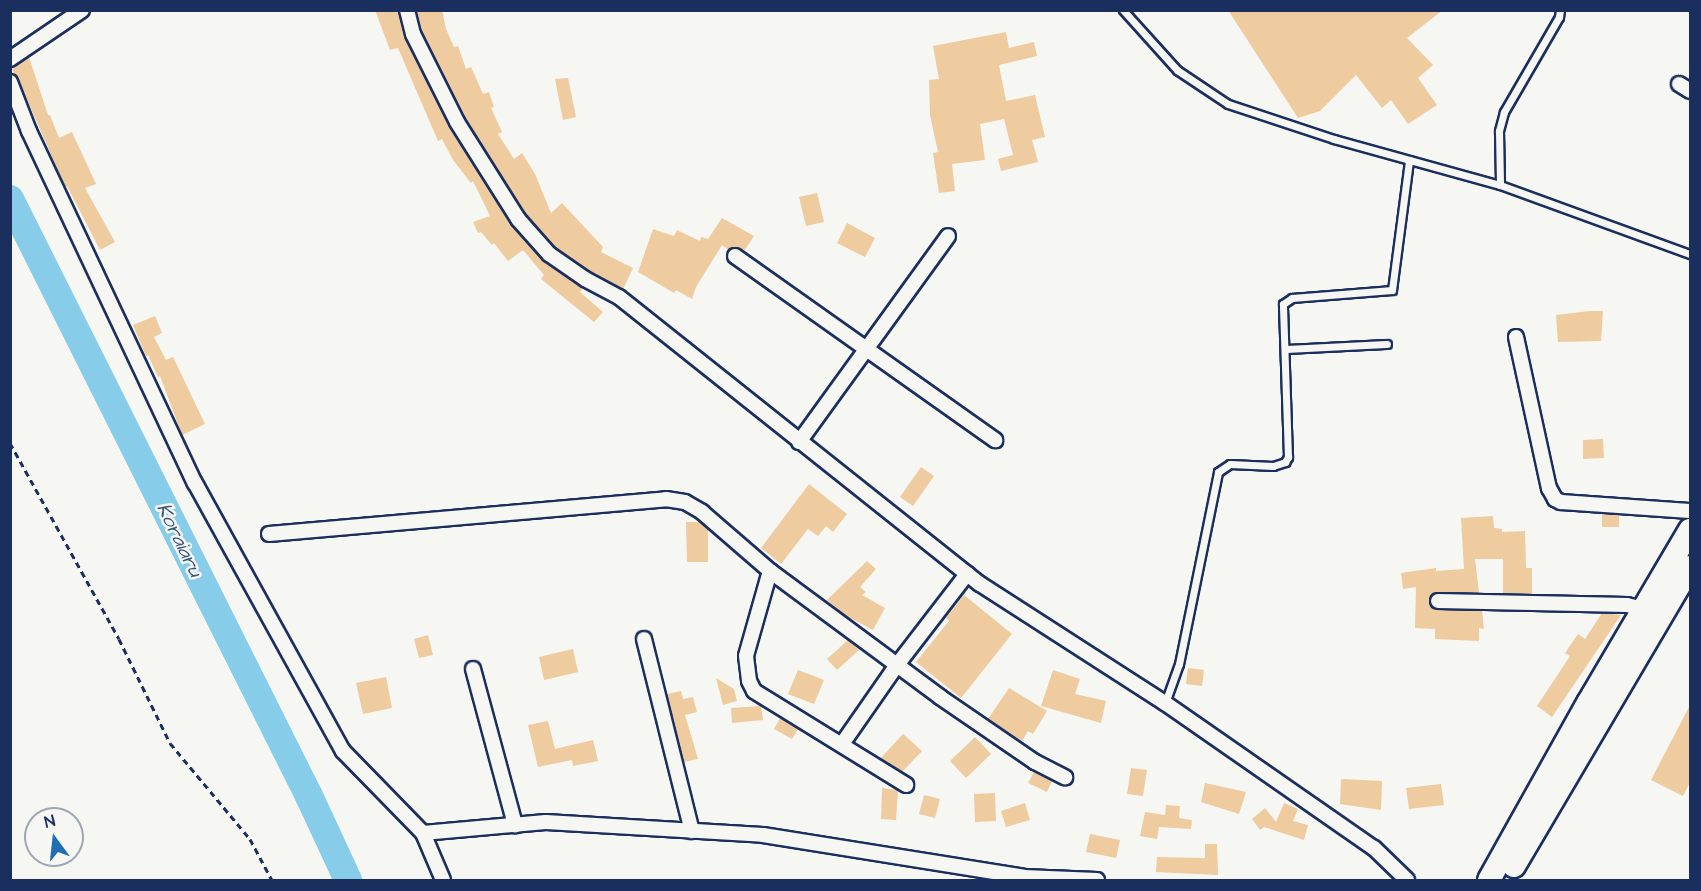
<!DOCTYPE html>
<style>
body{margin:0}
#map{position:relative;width:1701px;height:891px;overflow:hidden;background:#f6f6f2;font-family:"Architects Daughter",sans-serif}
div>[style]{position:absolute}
.river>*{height:28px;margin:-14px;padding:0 14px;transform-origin:14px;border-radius:14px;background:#87cce8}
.building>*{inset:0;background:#efcba0}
.path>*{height:3px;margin-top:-1.5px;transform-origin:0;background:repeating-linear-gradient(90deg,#1b2f5e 0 6px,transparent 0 10.5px)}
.roads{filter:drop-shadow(2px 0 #1b2f5e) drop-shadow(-2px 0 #1b2f5e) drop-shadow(0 2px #1b2f5e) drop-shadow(0 -2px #1b2f5e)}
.lane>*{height:7px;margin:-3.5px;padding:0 3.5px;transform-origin:3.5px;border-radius:3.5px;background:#f6f6f2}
.street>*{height:14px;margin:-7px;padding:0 7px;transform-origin:7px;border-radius:7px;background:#f6f6f2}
.primary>*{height:22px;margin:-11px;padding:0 11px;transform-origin:11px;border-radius:11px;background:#f6f6f2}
span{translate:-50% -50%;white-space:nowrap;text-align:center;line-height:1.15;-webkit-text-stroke:5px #f6f6f2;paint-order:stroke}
.water-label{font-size:20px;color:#365680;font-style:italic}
.frame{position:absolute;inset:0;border:12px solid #1b2f5e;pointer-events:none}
.north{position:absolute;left:24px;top:807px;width:60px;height:60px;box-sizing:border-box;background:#f6f6f2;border:2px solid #9ea6b7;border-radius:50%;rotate:345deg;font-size:16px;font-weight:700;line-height:24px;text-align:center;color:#1b2f5e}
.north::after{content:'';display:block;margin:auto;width:21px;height:27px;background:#1f6fb2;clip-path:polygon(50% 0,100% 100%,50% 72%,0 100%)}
</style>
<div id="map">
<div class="river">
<div style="left:10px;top:199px;width:668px;rotate:63.4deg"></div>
<div style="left:309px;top:796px;width:93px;rotate:65.1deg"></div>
</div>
<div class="building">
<div style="clip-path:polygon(375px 10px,398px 10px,405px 38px,449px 126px,510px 224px,544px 261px,583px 288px,580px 292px,603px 312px,594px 322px,541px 279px,544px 275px,523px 250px,508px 261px,494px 243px,492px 245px,481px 232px,478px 233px,473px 222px,490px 216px,473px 181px,471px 183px,453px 160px,442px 139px,438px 141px,398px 48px,390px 50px)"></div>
<div style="clip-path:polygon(416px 10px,442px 10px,446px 29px,454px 47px,458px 46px,466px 69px,471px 67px,483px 94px,489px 92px,494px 107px,491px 108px,502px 132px,498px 134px,514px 159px,522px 153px,535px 174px,551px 213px,562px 203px,603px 247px,601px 252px,633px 268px,623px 289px,590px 271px,555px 247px,525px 214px,465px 118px,421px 31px)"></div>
<div style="clip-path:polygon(1228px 10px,1443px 10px,1407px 38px,1433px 65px,1418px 78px,1437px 105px,1408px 124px,1391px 100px,1382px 108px,1356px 75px,1320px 111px,1298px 118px)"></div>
<div style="clip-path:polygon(1006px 32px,1009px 48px,1034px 42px,1037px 56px,999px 65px,1006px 101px,1035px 95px,1045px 137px,1032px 140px,1038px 162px,1001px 171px,998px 159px,1013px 155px,1004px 119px,980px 124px,985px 160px,952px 164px,955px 191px,939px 193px,933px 153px,938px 152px,930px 115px,929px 80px,939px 79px,933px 46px)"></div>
<div style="clip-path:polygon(29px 57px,48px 115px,50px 115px,59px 138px,72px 132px,96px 184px,85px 188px,115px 242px,100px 250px,67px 186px,65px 186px,18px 79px,14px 74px,12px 68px)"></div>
<div style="clip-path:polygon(568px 78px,576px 117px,563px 120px,555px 79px)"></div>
<div style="clip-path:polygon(817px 193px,824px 222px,806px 226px,799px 197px)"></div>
<div style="clip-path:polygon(722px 218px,754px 236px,744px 251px,736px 247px,729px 250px,722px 245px,696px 287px,692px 299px,676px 290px,674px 293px,638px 272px,653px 229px,674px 236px,677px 230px,700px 241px,701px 237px,708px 239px)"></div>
<div style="clip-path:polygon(847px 223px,875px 238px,865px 257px,837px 243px)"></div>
<div style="clip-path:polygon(1590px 311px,1603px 311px,1601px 341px,1558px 342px,1556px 315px)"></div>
<div style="clip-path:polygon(155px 316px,162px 333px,154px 337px,166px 360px,173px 357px,205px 424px,182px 435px,160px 376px,158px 377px,148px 355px,146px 356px,133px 325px)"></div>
<div style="clip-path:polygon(1603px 439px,1604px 458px,1583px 459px,1583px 440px)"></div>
<div style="clip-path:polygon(921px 467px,934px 476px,913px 506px,900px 497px)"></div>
<div style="clip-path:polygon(809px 484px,847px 514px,833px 532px,826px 526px,818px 536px,808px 529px,781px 564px,761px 548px)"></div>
<div style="clip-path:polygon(1602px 514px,1619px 515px,1619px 527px,1602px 527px)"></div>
<div style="clip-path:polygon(1493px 516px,1494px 528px,1502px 529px,1502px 532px,1525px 531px,1526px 568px,1532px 568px,1532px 594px,1503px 593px,1503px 559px,1475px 559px,1479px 593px,1438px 592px,1431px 596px,1429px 601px,1437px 610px,1482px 611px,1484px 629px,1479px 628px,1479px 641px,1435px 639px,1435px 629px,1415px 628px,1416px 587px,1403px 589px,1401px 573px,1436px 568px,1436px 571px,1464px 569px,1461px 518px)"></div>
<div style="clip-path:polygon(686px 522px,700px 522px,708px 529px,708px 562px,687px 562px)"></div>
<div style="clip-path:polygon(867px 561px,876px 569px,860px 587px,866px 592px,862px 595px,885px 608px,873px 630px,843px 614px,827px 600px)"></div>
<div style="clip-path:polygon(964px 595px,1012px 634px,961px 698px,916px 662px,949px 621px,946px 618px)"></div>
<div style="clip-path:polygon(1602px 613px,1621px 615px,1552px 717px,1537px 706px,1570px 656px,1565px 653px,1578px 634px,1585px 639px)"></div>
<div style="clip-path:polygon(428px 635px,433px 655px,419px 658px,414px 639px)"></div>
<div style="clip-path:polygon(848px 640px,859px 650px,837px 670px,827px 659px)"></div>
<div style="clip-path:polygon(573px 649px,578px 672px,544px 680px,539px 657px)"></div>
<div style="clip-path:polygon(1188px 668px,1204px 670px,1202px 686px,1186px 684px)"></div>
<div style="clip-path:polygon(798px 670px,824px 680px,814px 704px,788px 694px)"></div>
<div style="clip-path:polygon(1053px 670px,1080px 679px,1075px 694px,1106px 701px,1101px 723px,1041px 706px)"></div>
<div style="clip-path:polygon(386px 677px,392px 708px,363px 714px,356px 683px)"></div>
<div style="clip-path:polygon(716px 678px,734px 689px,737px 701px,723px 705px)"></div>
<div style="clip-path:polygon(1009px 688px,1047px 711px,1033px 734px,1028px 731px,1022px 741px,988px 719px)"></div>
<div style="clip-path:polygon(681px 691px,683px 699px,693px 697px,697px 712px,685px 715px,698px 759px,684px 762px,667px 694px)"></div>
<div style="clip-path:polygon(1690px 705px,1690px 782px,1683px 796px,1651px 780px)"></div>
<div style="clip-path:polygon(761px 706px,763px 720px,732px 723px,731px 708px)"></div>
<div style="clip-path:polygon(780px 718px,798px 729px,792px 739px,774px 729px)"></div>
<div style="clip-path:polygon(548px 721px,555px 749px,593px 740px,598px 761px,573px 766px,572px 760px,538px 767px,528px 725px)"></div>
<div style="clip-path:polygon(903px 734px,922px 751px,902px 772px,880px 759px)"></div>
<div style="clip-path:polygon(975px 737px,991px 754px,966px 778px,950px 761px)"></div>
<div style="clip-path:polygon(1131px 768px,1147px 770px,1143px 796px,1127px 794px)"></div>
<div style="clip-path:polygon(1034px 772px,1052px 781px,1047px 792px,1028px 783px)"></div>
<div style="clip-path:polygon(1341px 779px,1382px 781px,1381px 810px,1340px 804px)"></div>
<div style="clip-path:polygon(1205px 783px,1246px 792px,1239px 814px,1201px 802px)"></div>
<div style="clip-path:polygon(1441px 784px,1444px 805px,1409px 809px,1406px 788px)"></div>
<div style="clip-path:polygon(882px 788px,898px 790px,896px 820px,881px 819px)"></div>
<div style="clip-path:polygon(995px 793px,996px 821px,975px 822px,974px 794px)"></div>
<div style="clip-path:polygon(924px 795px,940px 799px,935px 818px,919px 814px)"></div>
<div style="clip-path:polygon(1025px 803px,1030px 820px,1006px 827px,1001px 811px)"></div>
<div style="clip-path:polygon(1284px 803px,1298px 809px,1293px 821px,1308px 825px,1304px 840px,1264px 827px,1260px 830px,1252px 819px,1265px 808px,1276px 822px)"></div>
<div style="clip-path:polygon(1166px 805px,1180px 806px,1179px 818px,1192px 820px,1191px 829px,1159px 827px,1157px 839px,1140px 836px,1145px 812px,1165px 815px)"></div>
<div style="clip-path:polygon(1090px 834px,1120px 840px,1116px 858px,1086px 852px)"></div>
<div style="clip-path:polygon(1205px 844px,1217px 844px,1218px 875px,1156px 872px,1157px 857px,1205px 858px)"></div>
</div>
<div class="path">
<div style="left:10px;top:443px;width:224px;rotate:60.9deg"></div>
<div style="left:119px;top:639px;width:116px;rotate:63.9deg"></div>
<div style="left:170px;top:743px;width:125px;rotate:50.2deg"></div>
<div style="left:250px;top:839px;width:47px;rotate:61.8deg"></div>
</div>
<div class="roads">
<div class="lane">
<div style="left:1123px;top:10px;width:81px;rotate:48deg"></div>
<div style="left:1177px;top:70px;width:61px;rotate:33.7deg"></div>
<div style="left:1228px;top:104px;width:112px;rotate:18.3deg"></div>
<div style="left:1334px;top:139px;width:172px;rotate:15.5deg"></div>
<div style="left:1560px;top:10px;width:7px;rotate:98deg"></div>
<div style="left:1559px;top:17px;width:110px;rotate:120.1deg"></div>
<div style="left:1504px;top:112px;width:20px;rotate:105deg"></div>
<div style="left:1499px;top:131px;width:54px;rotate:88.9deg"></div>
<div style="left:1500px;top:185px;width:202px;rotate:20deg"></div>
<div style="left:1285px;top:349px;width:102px;rotate:-2.8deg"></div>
<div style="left:1165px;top:703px;width:41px;rotate:-70.3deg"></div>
<div style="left:1179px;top:664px;width:196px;rotate:-78.5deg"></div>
<div style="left:1218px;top:472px;width:14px;rotate:-34deg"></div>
<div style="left:1230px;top:464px;width:43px;rotate:2.7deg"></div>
<div style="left:1273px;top:466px;width:13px;rotate:-18deg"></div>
<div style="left:1285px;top:462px;width:6px;rotate:-59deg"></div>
<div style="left:1288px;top:457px;width:153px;rotate:-91.9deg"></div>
<div style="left:1283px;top:304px;width:11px;rotate:-34deg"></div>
<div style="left:1292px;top:298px;width:100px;rotate:-4.6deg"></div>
<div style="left:1392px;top:290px;width:131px;rotate:-82.5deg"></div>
</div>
<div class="street">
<div style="left:407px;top:10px;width:25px;rotate:76deg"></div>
<div style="left:413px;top:34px;width:98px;rotate:63.4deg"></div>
<div style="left:457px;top:122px;width:115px;rotate:57.8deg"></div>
<div style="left:518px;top:219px;width:47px;rotate:48.5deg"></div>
<div style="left:549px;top:254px;width:44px;rotate:34.8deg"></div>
<div style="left:585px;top:279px;width:38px;rotate:28deg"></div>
<div style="left:619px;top:297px;width:461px;rotate:38.5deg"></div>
<div style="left:980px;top:584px;width:220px;rotate:32.8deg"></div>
<div style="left:1165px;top:703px;width:254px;rotate:34.8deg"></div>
<div style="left:1374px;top:848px;width:46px;rotate:44.1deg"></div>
<div style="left:10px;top:59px;width:87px;rotate:-34.2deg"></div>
<div style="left:10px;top:82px;width:53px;rotate:68.8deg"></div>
<div style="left:29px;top:131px;width:389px;rotate:64.8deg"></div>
<div style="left:195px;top:483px;width:306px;rotate:61.1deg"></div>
<div style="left:343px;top:751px;width:115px;rotate:45.7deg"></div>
<div style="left:423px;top:833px;width:51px;rotate:66.9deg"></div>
<div style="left:1679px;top:84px;width:13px;rotate:32deg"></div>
<div style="left:735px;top:256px;width:319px;rotate:35.3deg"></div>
<div style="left:1516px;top:337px;width:155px;rotate:77.7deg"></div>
<div style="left:1549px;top:488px;width:13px;rotate:61deg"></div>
<div style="left:1555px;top:499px;width:7px;rotate:27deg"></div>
<div style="left:1561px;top:502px;width:129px;rotate:4deg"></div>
<div style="left:799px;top:442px;width:254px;rotate:-54.1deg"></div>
<div style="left:269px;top:534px;width:399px;rotate:-5deg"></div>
<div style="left:666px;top:499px;width:19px;rotate:9deg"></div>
<div style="left:685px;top:502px;width:20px;rotate:30deg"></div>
<div style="left:702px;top:512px;width:90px;rotate:40.9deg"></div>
<div style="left:770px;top:571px;width:212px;rotate:36.5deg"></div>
<div style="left:940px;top:697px;width:115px;rotate:34.4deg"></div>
<div style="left:1035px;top:762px;width:34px;rotate:27deg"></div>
<div style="left:770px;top:571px;width:88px;rotate:105.8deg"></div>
<div style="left:746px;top:656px;width:25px;rotate:83deg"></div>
<div style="left:749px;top:681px;width:11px;rotate:63deg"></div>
<div style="left:754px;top:691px;width:179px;rotate:31.7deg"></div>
<div style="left:1438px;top:601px;width:189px;rotate:1.2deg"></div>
<div style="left:1627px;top:605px;width:22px;rotate:13deg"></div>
<div style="left:644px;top:639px;width:198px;rotate:76deg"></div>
<div style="left:473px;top:669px;width:162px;rotate:74.9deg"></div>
<div style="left:842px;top:744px;width:96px;rotate:-55.2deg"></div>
<div style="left:897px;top:665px;width:115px;rotate:-52.4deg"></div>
<div style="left:423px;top:833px;width:123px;rotate:-5.1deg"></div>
<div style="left:546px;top:822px;width:217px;rotate:3.4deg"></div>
<div style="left:763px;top:835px;width:264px;rotate:9.1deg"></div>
<div style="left:1024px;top:877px;width:73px;rotate:2.4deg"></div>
</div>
<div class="primary">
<div style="left:1514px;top:866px;width:347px;rotate:-59.5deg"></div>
<div style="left:1489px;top:880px;width:203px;rotate:-60.8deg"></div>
<div style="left:1588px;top:703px;width:201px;rotate:-59.5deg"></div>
</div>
</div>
<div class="water-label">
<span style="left:179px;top:540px;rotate:64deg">Koraiaru</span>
</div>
<div class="frame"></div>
<div class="north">N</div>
</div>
